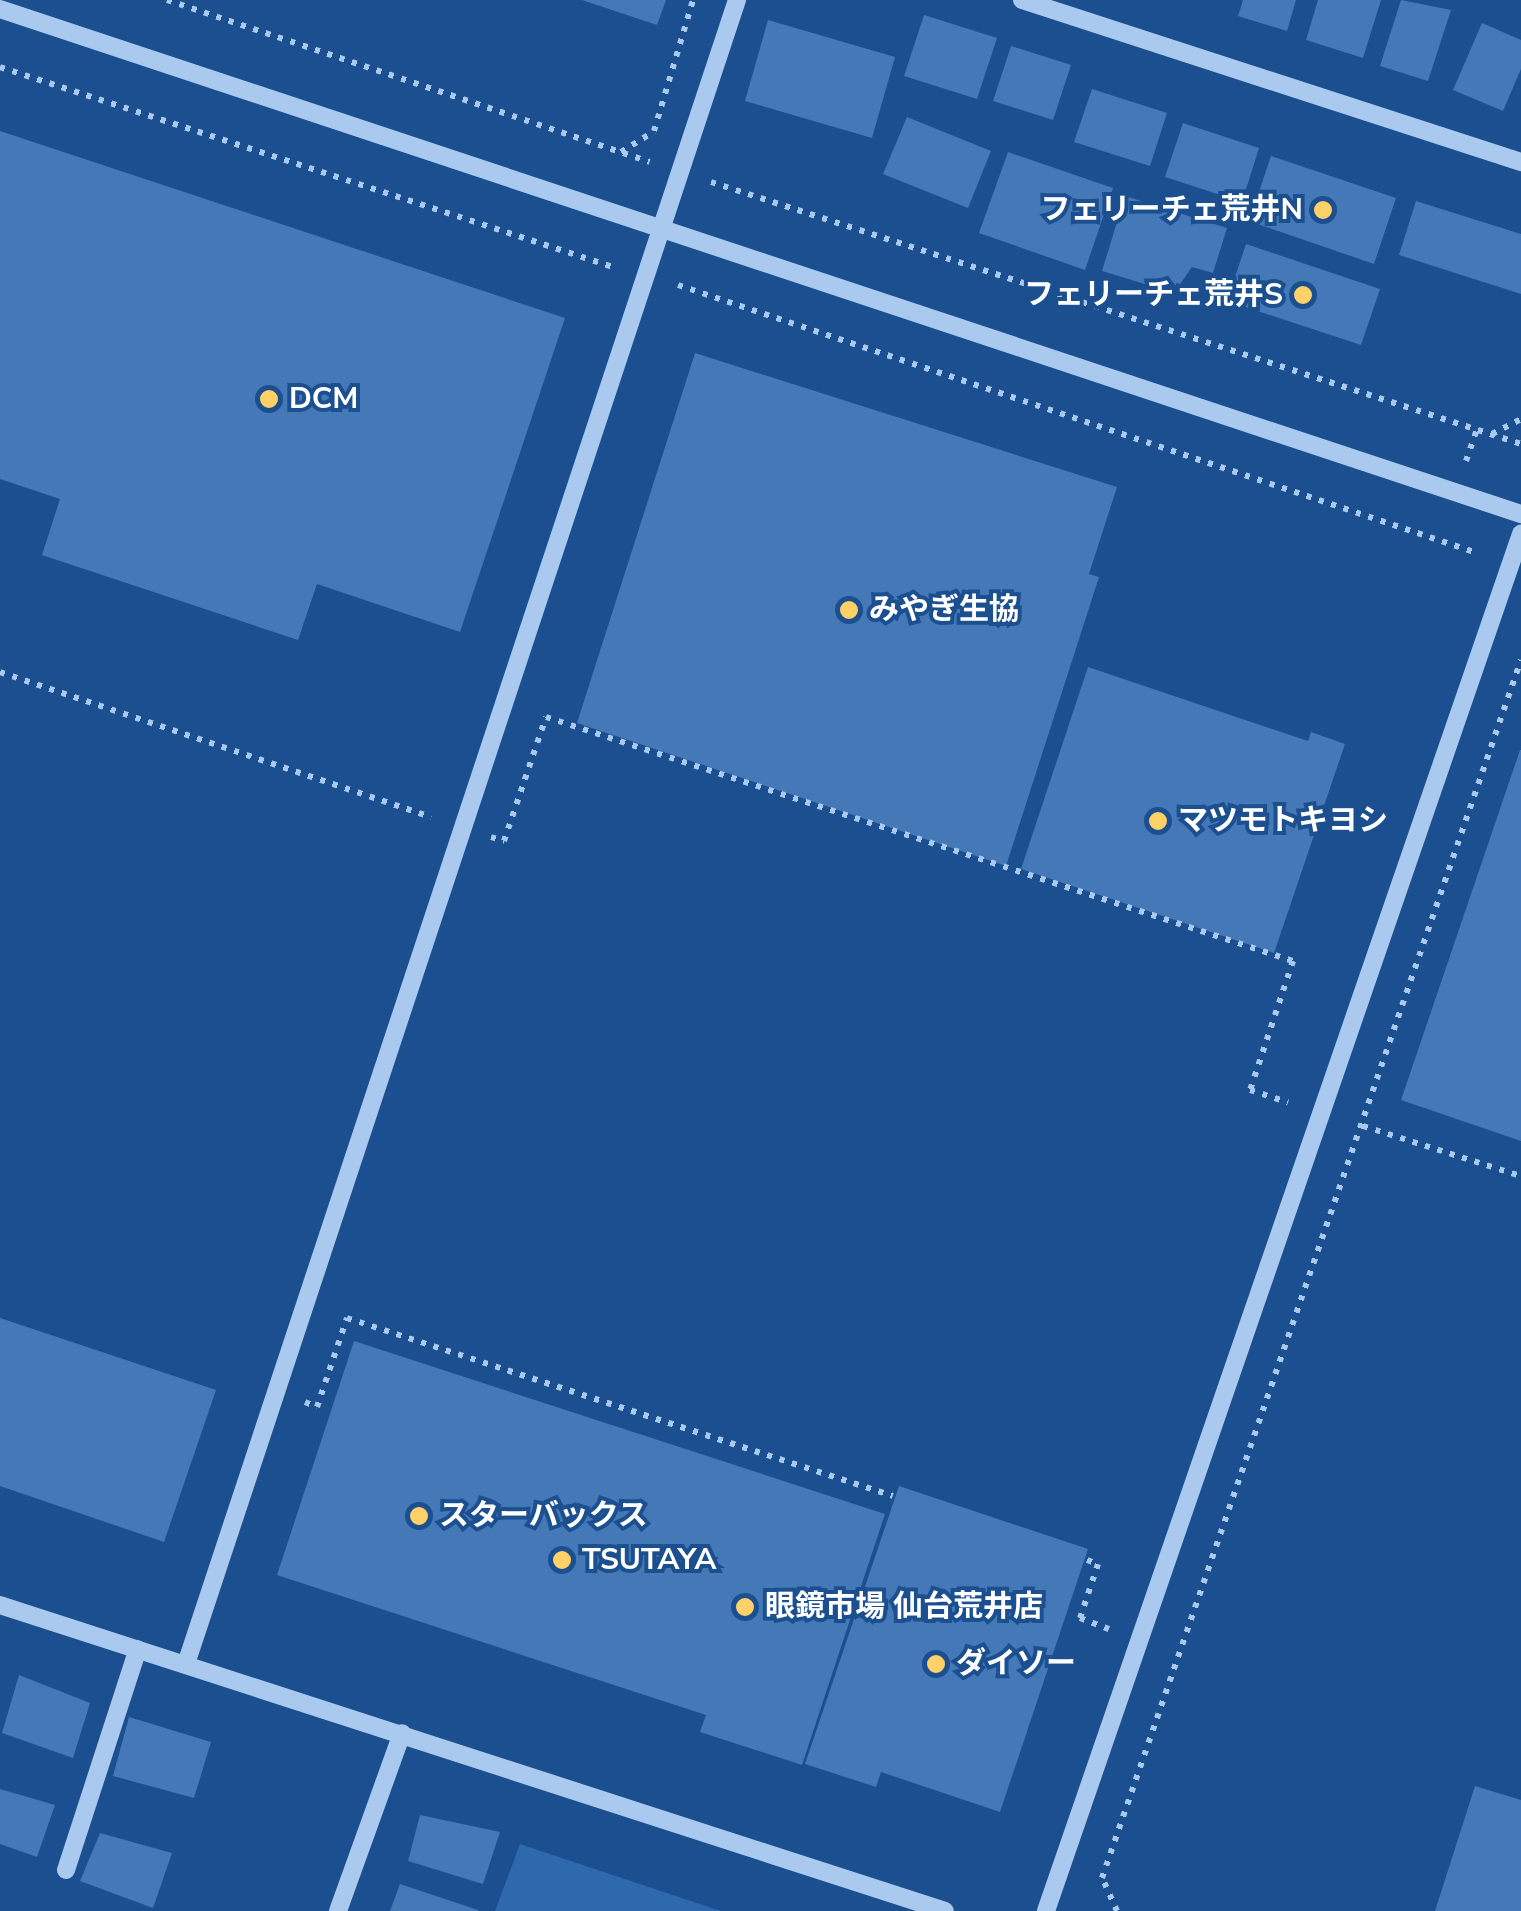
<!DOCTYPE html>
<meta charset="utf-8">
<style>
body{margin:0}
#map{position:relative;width:1521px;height:1911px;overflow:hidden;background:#1b4f8f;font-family:"Nunito Sans","Noto Sans JP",sans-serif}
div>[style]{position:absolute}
.green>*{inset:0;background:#2e69ad}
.building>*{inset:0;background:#4478b7}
.path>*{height:6px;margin-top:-3px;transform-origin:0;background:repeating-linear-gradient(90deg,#a9c9ee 0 5px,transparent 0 13px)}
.minor>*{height:18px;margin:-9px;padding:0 9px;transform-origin:9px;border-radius:9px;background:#a9c9ee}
.dots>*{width:28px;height:28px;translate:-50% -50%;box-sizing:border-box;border:5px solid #1b4f8f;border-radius:50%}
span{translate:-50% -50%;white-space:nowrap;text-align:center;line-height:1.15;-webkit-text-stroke:8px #1b4f8f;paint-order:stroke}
.poi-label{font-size:30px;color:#fff;font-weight:700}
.right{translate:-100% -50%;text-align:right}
.left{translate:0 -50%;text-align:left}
</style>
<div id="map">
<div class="green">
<div style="clip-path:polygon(520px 1844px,721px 1911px,495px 1911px)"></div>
</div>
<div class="building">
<div style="clip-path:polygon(582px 0,666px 0,657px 25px)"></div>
<div style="clip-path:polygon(1243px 0,1296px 0,1287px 31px,1238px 16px)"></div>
<div style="clip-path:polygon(1318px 0,1381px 0,1363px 58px,1306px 40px)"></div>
<div style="clip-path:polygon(1401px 0,1451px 10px,1428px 81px,1380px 66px)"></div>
<div style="clip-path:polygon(924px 15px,997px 38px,977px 99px,904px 76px)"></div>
<div style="clip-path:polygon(768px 20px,895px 57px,872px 138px,745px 101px)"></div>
<div style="clip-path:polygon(1482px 23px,1521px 40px,1521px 69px,1503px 111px,1453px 90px)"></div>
<div style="clip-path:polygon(1011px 46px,1071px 65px,1053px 120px,993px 101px)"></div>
<div style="clip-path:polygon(1092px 89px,1167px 113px,1150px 166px,1074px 142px)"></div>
<div style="clip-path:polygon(907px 117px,991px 151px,968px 208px,883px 174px)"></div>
<div style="clip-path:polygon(1183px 123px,1259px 148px,1242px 202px,1165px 177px)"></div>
<div style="clip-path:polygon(0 131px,565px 318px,460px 632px,317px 584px,298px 640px,42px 555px,60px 499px,0 479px)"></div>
<div style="clip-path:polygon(1008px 152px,1113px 188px,1085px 270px,979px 233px)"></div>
<div style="clip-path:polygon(1271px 156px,1396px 198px,1374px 264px,1249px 221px)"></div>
<div style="clip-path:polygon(1125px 196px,1227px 228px,1213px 273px,1192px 267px,1174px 293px,1102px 271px)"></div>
<div style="clip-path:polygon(1416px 201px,1521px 234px,1521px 294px,1399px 255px)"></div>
<div style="clip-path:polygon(1246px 244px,1380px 289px,1361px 345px,1227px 301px)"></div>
<div style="clip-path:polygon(695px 353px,1117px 487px,1089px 574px,1099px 577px,1006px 866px,577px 723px)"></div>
<div style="clip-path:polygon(1088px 667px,1308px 741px,1311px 732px,1345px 744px,1274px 953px,1021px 869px)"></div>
<div style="clip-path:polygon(1520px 750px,1521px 750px,1521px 1141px,1401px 1100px)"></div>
<div style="clip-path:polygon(0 1318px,216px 1390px,164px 1542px,0 1486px)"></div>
<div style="clip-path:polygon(354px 1341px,885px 1514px,802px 1765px,700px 1732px,706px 1715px,277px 1575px)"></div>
<div style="clip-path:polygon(899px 1486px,1088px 1549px,1000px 1812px,881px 1772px,876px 1787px,805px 1764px)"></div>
<div style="clip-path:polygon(19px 1675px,90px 1703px,73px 1758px,2px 1733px)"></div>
<div style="clip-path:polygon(129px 1717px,211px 1742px,194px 1798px,113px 1776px)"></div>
<div style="clip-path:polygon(1475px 1786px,1521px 1800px,1521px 1911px,1435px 1911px)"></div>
<div style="clip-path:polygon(0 1789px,55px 1805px,37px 1857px,0 1844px)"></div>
<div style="clip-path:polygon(420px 1815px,500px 1832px,483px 1884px,408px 1861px)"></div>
<div style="clip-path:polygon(100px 1833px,172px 1853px,153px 1908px,80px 1881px)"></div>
<div style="clip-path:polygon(400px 1884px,478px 1910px,478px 1911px,390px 1911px)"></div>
</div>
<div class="path">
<div style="left:167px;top:0;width:509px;rotate:18.54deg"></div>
<div style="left:0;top:67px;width:645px;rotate:18.07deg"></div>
<div style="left:621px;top:152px;width:39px;rotate:-32deg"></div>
<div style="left:654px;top:131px;width:137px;rotate:-73.4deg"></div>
<div style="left:711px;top:182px;width:851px;rotate:17.92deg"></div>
<div style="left:678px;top:285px;width:840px;rotate:18.54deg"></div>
<div style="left:1492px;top:434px;width:33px;rotate:-27deg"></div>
<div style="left:1466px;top:461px;width:34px;rotate:-71deg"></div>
<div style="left:0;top:672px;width:455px;rotate:18.6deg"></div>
<div style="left:491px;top:837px;width:14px;rotate:17deg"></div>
<div style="left:504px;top:841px;width:131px;rotate:-71.3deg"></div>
<div style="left:546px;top:717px;width:786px;rotate:18.09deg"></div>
<div style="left:1293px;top:961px;width:136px;rotate:108.4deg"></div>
<div style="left:1250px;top:1090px;width:40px;rotate:18deg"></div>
<div style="left:1363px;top:1126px;width:166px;rotate:17.6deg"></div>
<div style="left:305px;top:1402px;width:13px;rotate:23deg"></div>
<div style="left:317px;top:1407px;width:94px;rotate:-71.4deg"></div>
<div style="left:347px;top:1318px;width:574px;rotate:18.06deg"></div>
<div style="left:1087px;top:1560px;width:12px;rotate:20deg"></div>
<div style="left:1098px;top:1564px;width:57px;rotate:108.4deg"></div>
<div style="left:1080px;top:1618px;width:31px;rotate:21deg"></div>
<div style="left:1117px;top:1911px;width:36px;rotate:-114deg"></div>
<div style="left:1102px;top:1878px;width:1288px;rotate:-71.02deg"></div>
</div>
<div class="minor">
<div style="left:1022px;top:0;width:525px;rotate:17.99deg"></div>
<div style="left:0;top:9px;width:1603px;rotate:18.37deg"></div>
<div style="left:0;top:1605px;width:993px;rotate:17.94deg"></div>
<div style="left:186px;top:1664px;width:1753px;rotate:-71.68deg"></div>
<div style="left:66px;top:1870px;width:232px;rotate:-72deg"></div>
<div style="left:338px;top:1911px;width:189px;rotate:-70.2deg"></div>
<div style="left:1046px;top:1911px;width:1457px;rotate:-70.97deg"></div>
</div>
<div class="dots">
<div style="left:1323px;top:210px;background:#ffd166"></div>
<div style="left:1303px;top:295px;background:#ffd166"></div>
<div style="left:269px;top:399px;background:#ffd166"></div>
<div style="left:849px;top:610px;background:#ffd166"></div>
<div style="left:1158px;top:821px;background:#ffd166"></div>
<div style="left:419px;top:1516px;background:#ffd166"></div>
<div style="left:562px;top:1560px;background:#ffd166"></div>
<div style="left:745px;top:1607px;background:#ffd166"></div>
<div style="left:936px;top:1664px;background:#ffd166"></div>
</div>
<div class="poi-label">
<span class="right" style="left:1303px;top:210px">フェリーチェ荒井N</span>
<span class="right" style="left:1283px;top:295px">フェリーチェ荒井S</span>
<span class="left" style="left:289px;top:399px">DCM</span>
<span class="left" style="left:869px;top:610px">みやぎ生協</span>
<span class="left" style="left:1178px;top:821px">マツモトキヨシ</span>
<span class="left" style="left:439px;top:1516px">スターバックス</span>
<span class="left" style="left:582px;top:1560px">TSUTAYA</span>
<span class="left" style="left:765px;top:1607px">眼鏡市場 仙台荒井店</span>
<span class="left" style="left:956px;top:1664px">ダイソー</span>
</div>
</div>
